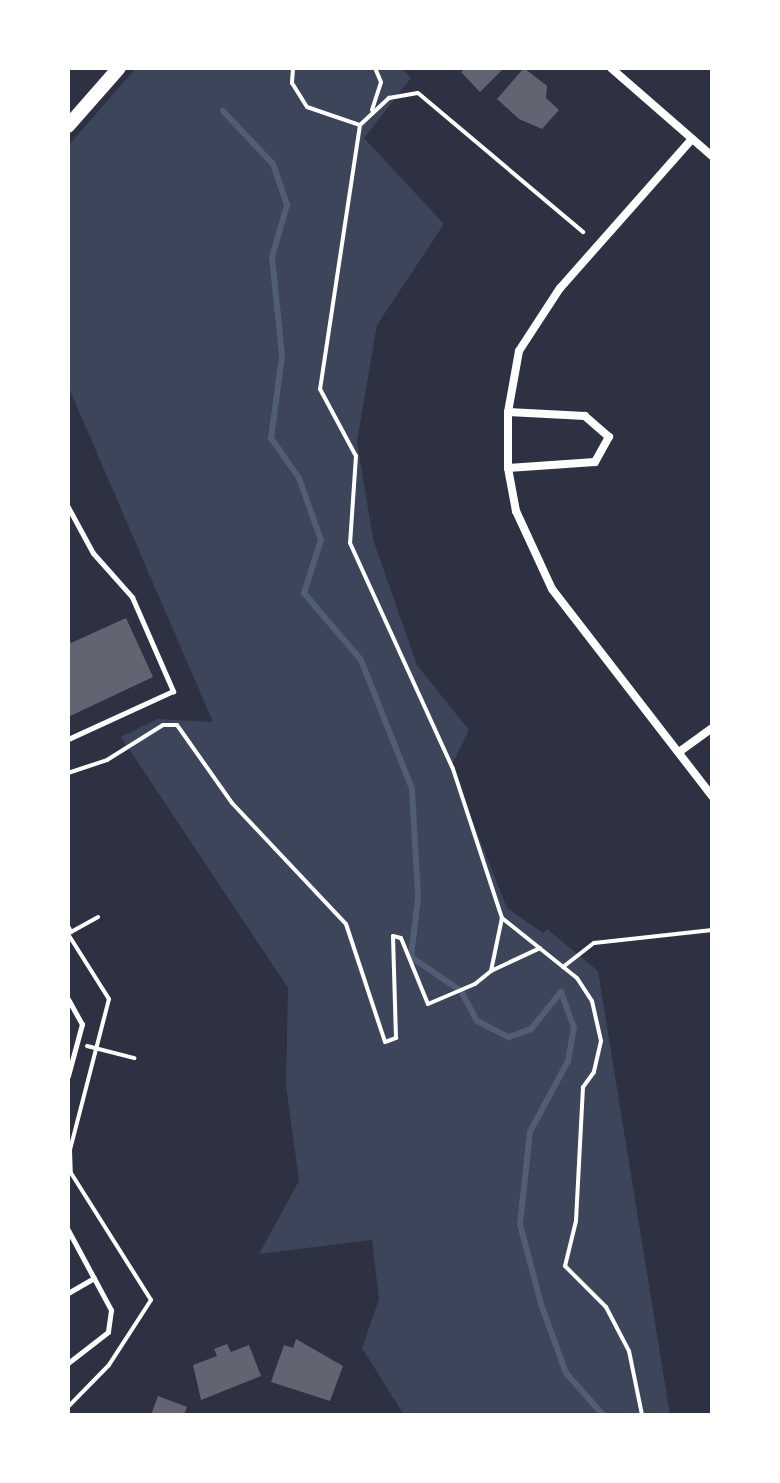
<!DOCTYPE html>
<style>
body{margin:0}
#map{position:relative;width:780px;height:1483px;overflow:hidden;background:#2d3142;font-family:Karla,sans-serif}
div>[style]{position:absolute}
.green>*{inset:0;background:#3c4559}
.stream>*{height:6px;margin:-3px;padding:0 3px;transform-origin:3px;border-radius:3px;background:#4f5d75}
.building>*{inset:0;background:#626471}
.path>*{height:4px;margin:-2px;padding:0 2px;transform-origin:2px;border-radius:2px;background:#fff}
.service>*{height:5px;margin:-2.5px;padding:0 2.5px;transform-origin:2.5px;border-radius:2.5px;background:#fff}
.minor>*{height:8px;margin:-4px;padding:0 4px;transform-origin:4px;border-radius:4px;background:#fff}
.primary>*{height:14px;margin:-7px;padding:0 7px;transform-origin:7px;border-radius:7px;background:#fff}
span{translate:-50% -50%;white-space:nowrap;text-align:center;line-height:1.15;-webkit-text-stroke:8px #fff;paint-order:stroke}
.frame{position:absolute;inset:0;border:70px solid #fff;pointer-events:none}
</style>
<div id="map">
<div class="green">
<div style="clip-path:polygon(136px 68px,401px 68px,411px 78px,364px 138px,444px 224px,377px 325px,357px 441px,373px 539px,417px 665px,469px 730px,451px 767px,507px 908px,543px 933px,547px 929px,598px 971px,670px 1415px,404px 1415px,362px 1348px,379px 1299px,372px 1240px,259px 1254px,299px 1181px,286px 1086px,288px 988px,121px 737px,157px 719px,213px 722px,68px 386px,68px 146px)"></div>
</div>
<div class="stream">
<div style="left:223px;top:111px;width:73px;rotate:46.7deg"></div>
<div style="left:273px;top:164px;width:43px;rotate:71.1deg"></div>
<div style="left:287px;top:205px;width:54px;rotate:106.1deg"></div>
<div style="left:272px;top:257px;width:100px;rotate:84.2deg"></div>
<div style="left:282px;top:356px;width:83px;rotate:97.6deg"></div>
<div style="left:271px;top:438px;width:49px;rotate:55deg"></div>
<div style="left:299px;top:478px;width:66px;rotate:70.5deg"></div>
<div style="left:321px;top:540px;width:56px;rotate:107.8deg"></div>
<div style="left:304px;top:593px;width:88px;rotate:49.6deg"></div>
<div style="left:361px;top:660px;width:139px;rotate:68.4deg"></div>
<div style="left:412px;top:789px;width:109px;rotate:86.8deg"></div>
<div style="left:418px;top:898px;width:59px;rotate:96.8deg"></div>
<div style="left:411px;top:957px;width:60px;rotate:34.2deg"></div>
<div style="left:461px;top:991px;width:34px;rotate:62deg"></div>
<div style="left:477px;top:1021px;width:36px;rotate:27deg"></div>
<div style="left:509px;top:1037px;width:23px;rotate:-20deg"></div>
<div style="left:531px;top:1029px;width:48px;rotate:-51deg"></div>
<div style="left:561px;top:992px;width:37px;rotate:70deg"></div>
<div style="left:574px;top:1027px;width:35px;rotate:100deg"></div>
<div style="left:568px;top:1061px;width:81px;rotate:118.2deg"></div>
<div style="left:530px;top:1132px;width:93px;rotate:96.2deg"></div>
<div style="left:520px;top:1224px;width:83px;rotate:75.3deg"></div>
<div style="left:541px;top:1304px;width:73px;rotate:70.1deg"></div>
<div style="left:566px;top:1373px;width:56px;rotate:48.6deg"></div>
</div>
<div class="building">
<div style="clip-path:polygon(466px 68px,504px 68px,480px 92px,461px 72px)"></div>
<div style="clip-path:polygon(524px 68px,547px 86px,546px 98px,559px 110px,542px 129px,519px 119px,497px 99px)"></div>
<div style="clip-path:polygon(126px 618px,153px 677px,68px 717px,68px 636px,71px 643px)"></div>
<div style="clip-path:polygon(296px 1339px,343px 1366px,330px 1401px,271px 1382px,284px 1345px,293px 1348px)"></div>
<div style="clip-path:polygon(227px 1344px,231px 1352px,249px 1345px,261px 1376px,201px 1400px,193px 1365px,217px 1356px,214px 1349px)"></div>
<div style="clip-path:polygon(158px 1396px,187px 1407px,184px 1415px,151px 1415px)"></div>
</div>
<div class="path">
<div style="left:293px;top:68px;width:15px;rotate:94deg"></div>
<div style="left:292px;top:83px;width:28px;rotate:58deg"></div>
<div style="left:307px;top:107px;width:56px;rotate:18.8deg"></div>
<div style="left:360px;top:125px;width:267px;rotate:98.6deg"></div>
<div style="left:320px;top:389px;width:76px;rotate:61.8deg"></div>
<div style="left:356px;top:456px;width:87px;rotate:93.9deg"></div>
<div style="left:350px;top:543px;width:248px;rotate:65.5deg"></div>
<div style="left:453px;top:769px;width:157px;rotate:71.8deg"></div>
<div style="left:502px;top:918px;width:96px;rotate:38.7deg"></div>
<div style="left:577px;top:978px;width:27px;rotate:57deg"></div>
<div style="left:592px;top:1001px;width:41px;rotate:77.3deg"></div>
<div style="left:601px;top:1041px;width:32px;rotate:103deg"></div>
<div style="left:594px;top:1072px;width:19px;rotate:126deg"></div>
<div style="left:583px;top:1087px;width:134px;rotate:93deg"></div>
<div style="left:576px;top:1221px;width:46px;rotate:103.7deg"></div>
<div style="left:565px;top:1266px;width:58px;rotate:45deg"></div>
<div style="left:606px;top:1307px;width:50px;rotate:62.4deg"></div>
<div style="left:629px;top:1351px;width:65px;rotate:78.5deg"></div>
<div style="left:372px;top:110px;width:29px;rotate:-72deg"></div>
<div style="left:381px;top:82px;width:15px;rotate:-113deg"></div>
<div style="left:360px;top:125px;width:40px;rotate:-43deg"></div>
<div style="left:389px;top:98px;width:29px;rotate:-10deg"></div>
<div style="left:418px;top:93px;width:216px;rotate:40.1deg"></div>
<div style="left:68px;top:773px;width:41px;rotate:-18.4deg"></div>
<div style="left:107px;top:760px;width:66px;rotate:-32deg"></div>
<div style="left:163px;top:725px;width:14px"></div>
<div style="left:177px;top:725px;width:95px;rotate:54.8deg"></div>
<div style="left:232px;top:803px;width:166px;rotate:46.7deg"></div>
<div style="left:346px;top:924px;width:124px;rotate:71.7deg"></div>
<div style="left:385px;top:1042px;width:12px;rotate:-20deg"></div>
<div style="left:396px;top:1038px;width:102px;rotate:-91.7deg"></div>
<div style="left:393px;top:936px;width:8px;rotate:14deg"></div>
<div style="left:401px;top:938px;width:71px;rotate:67.8deg"></div>
<div style="left:428px;top:1004px;width:51px;rotate:-23.1deg"></div>
<div style="left:475px;top:984px;width:21px;rotate:-39deg"></div>
<div style="left:491px;top:971px;width:54px;rotate:-78.3deg"></div>
<div style="left:68px;top:926px;width:7px;rotate:63deg"></div>
<div style="left:71px;top:932px;width:31px;rotate:-29deg"></div>
<div style="left:68px;top:934px;width:77px;rotate:57.8deg"></div>
<div style="left:109px;top:999px;width:156px;rotate:104.5deg"></div>
<div style="left:70px;top:1150px;width:23px;rotate:88deg"></div>
<div style="left:71px;top:1173px;width:150px;rotate:57.8deg"></div>
<div style="left:151px;top:1300px;width:77px;rotate:122.9deg"></div>
<div style="left:109px;top:1365px;width:59px;rotate:134.3deg"></div>
<div style="left:563px;top:967px;width:39px;rotate:-38deg"></div>
<div style="left:594px;top:943px;width:119px;rotate:-6.3deg"></div>
<div style="left:491px;top:971px;width:54px;rotate:-25.1deg"></div>
<div style="left:87px;top:1046px;width:49px;rotate:14.3deg"></div>
</div>
<div class="service">
<div style="left:68px;top:507px;width:52px;rotate:61.5deg"></div>
<div style="left:93px;top:553px;width:59px;rotate:48.4deg"></div>
<div style="left:132px;top:597px;width:103px;rotate:66.4deg"></div>
<div style="left:173px;top:691px;width:115px;rotate:155.4deg"></div>
<div style="left:68px;top:999px;width:29px;rotate:61deg"></div>
<div style="left:82px;top:1024px;width:54px;rotate:105.1deg"></div>
<div style="left:68px;top:1230px;width:91px;rotate:61.7deg"></div>
<div style="left:111px;top:1310px;width:22px;rotate:98deg"></div>
<div style="left:108px;top:1332px;width:51px;rotate:142.2deg"></div>
<div style="left:68px;top:1293px;width:30px;rotate:-30deg"></div>
</div>
<div class="minor">
<div style="left:611px;top:68px;width:134px;rotate:41.1deg"></div>
<div style="left:692px;top:139px;width:199px;rotate:131.5deg"></div>
<div style="left:560px;top:288px;width:75px;rotate:123.1deg"></div>
<div style="left:519px;top:351px;width:62px;rotate:100.2deg"></div>
<div style="left:508px;top:412px;width:56px;rotate:90deg"></div>
<div style="left:508px;top:468px;width:44px;rotate:79.5deg"></div>
<div style="left:516px;top:511px;width:86px;rotate:65.2deg"></div>
<div style="left:552px;top:589px;width:262px;rotate:52.3deg"></div>
<div style="left:508px;top:468px;width:87px;rotate:-3.9deg"></div>
<div style="left:595px;top:462px;width:29px;rotate:-61deg"></div>
<div style="left:609px;top:437px;width:32px;rotate:-139deg"></div>
<div style="left:585px;top:416px;width:77px;rotate:-177deg"></div>
<div style="left:679px;top:752px;width:41px;rotate:-36deg"></div>
</div>
<div class="primary">
<div style="left:68px;top:126px;width:77px;rotate:-48.7deg"></div>
</div>
<div class="frame"></div>
</div>
